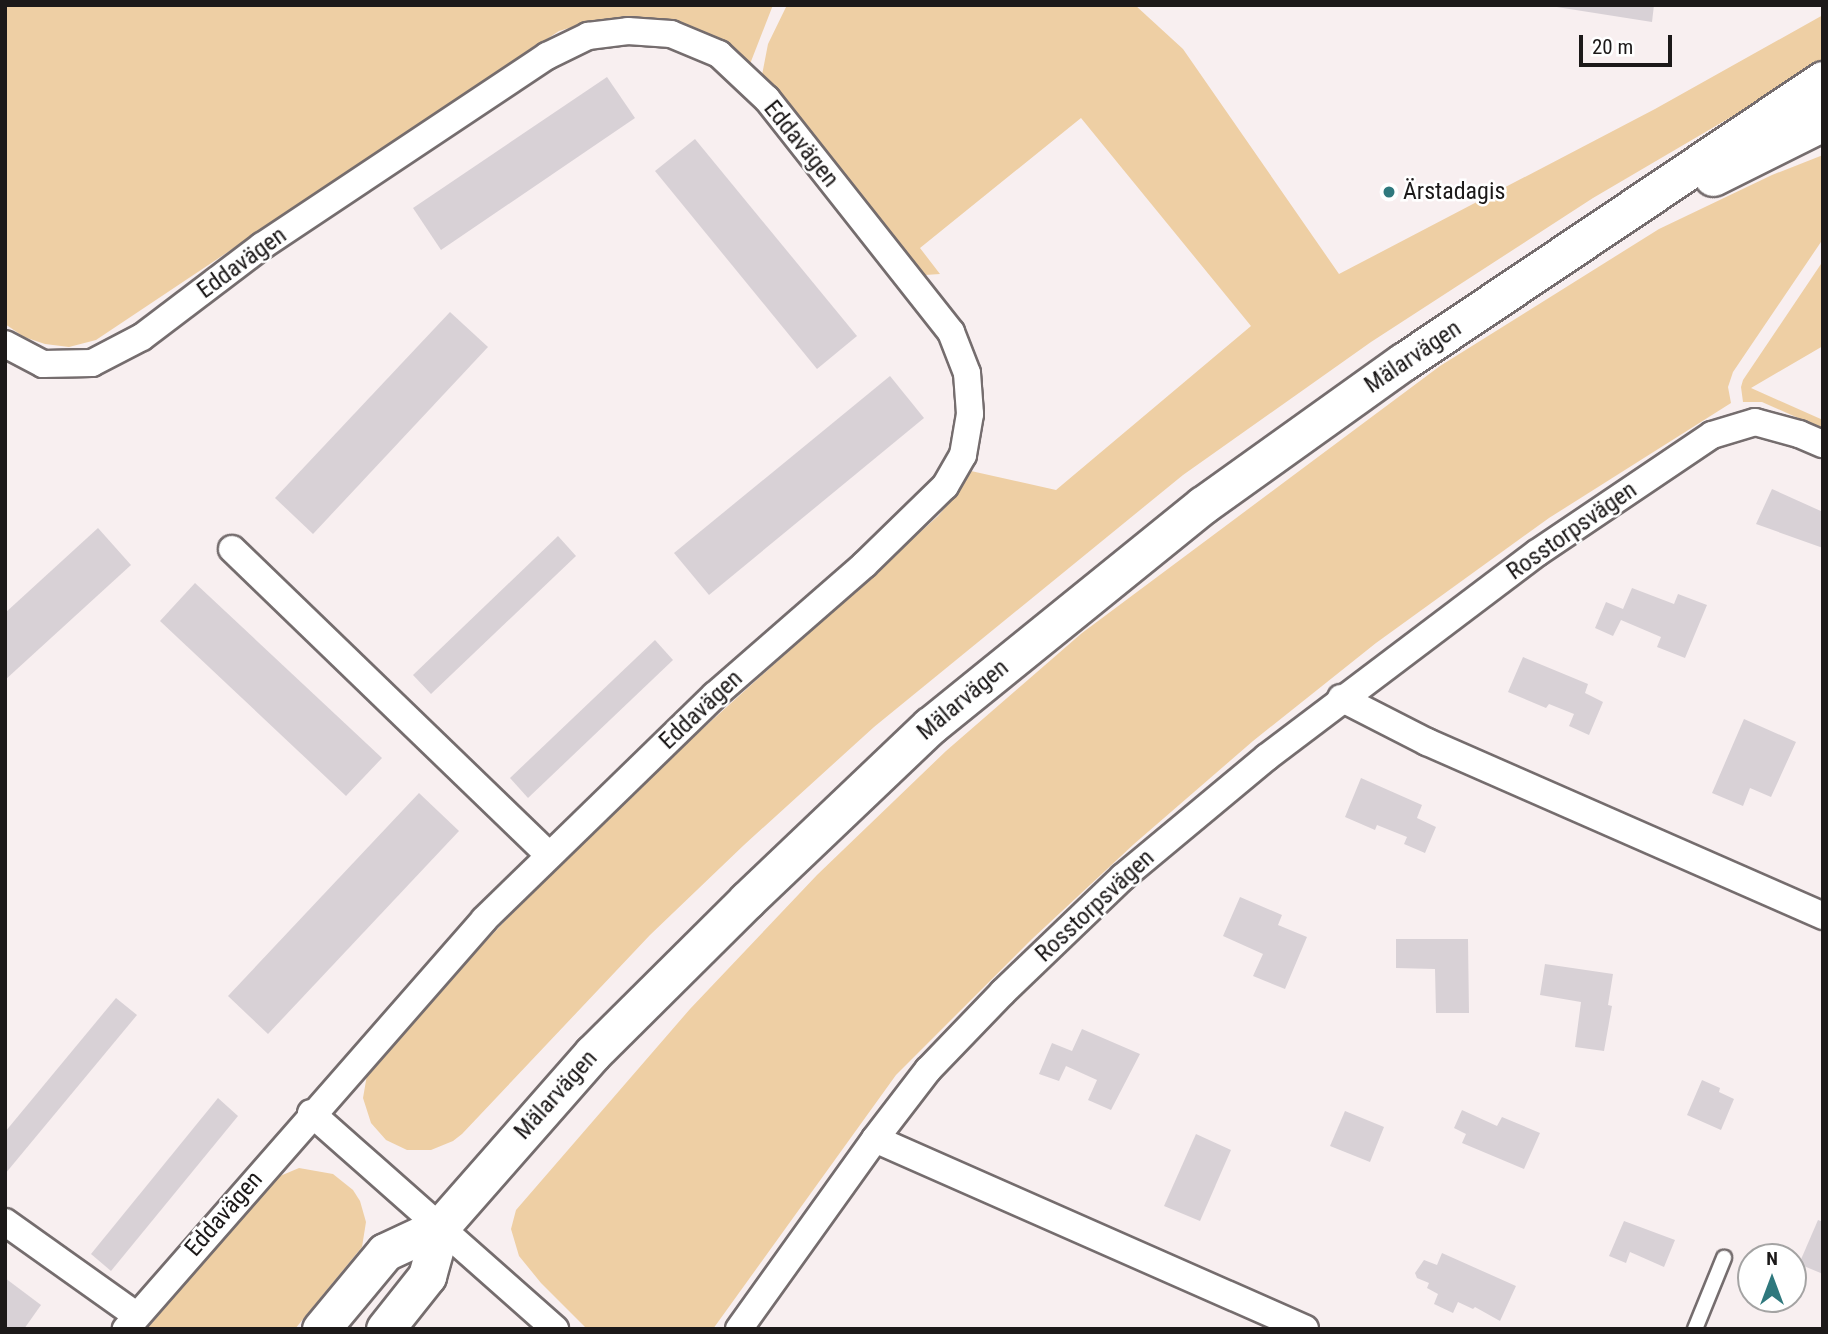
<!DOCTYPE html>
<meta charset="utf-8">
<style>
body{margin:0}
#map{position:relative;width:1828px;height:1334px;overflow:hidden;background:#f8eff0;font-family:"Roboto Condensed",sans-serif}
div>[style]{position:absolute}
.green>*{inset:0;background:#eecfa4}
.building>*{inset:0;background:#d8d1d6}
.roads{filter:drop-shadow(2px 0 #756d6e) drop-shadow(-2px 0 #756d6e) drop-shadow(0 2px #756d6e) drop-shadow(0 -2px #756d6e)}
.lane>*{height:14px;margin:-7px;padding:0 7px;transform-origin:7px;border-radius:7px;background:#fff}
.street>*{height:26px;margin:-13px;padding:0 13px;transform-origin:13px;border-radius:13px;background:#fff}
.secondary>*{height:37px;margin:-18.5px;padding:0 18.5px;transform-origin:18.5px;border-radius:18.5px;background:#fff}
.dots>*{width:19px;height:19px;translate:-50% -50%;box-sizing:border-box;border:4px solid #fff;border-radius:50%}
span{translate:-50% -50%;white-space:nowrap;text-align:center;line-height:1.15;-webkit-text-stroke:5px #fff;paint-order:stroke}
.street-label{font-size:24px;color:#1c1919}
.poi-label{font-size:24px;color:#1c1919}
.left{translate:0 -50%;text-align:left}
.frame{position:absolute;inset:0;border:7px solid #1c1919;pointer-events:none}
.north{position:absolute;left:1737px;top:1243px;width:70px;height:70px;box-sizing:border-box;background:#fff;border:2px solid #a4a3a3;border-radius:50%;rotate:0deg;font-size:19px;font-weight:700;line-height:28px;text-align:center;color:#1c1919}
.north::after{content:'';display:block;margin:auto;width:24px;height:32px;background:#2f787d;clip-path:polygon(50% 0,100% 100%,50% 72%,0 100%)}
.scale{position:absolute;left:1579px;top:35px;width:93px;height:32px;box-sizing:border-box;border:4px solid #1c1919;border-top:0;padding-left:9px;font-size:21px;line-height:24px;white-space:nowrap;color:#1c1919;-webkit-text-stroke:5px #fff;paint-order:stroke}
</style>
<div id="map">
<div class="green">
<div style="clip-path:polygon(5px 5px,773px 5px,750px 64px,720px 39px,682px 23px,658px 18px,596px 20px,559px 31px,96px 340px,69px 347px,45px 344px,24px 337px,5px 324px)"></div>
<div style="clip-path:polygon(787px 5px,1135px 5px,1183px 49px,1339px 274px,1655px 109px,1823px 15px,1823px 63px,1593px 198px,1371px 342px,1183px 475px,874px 727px,744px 845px,650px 935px,462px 1134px,453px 1141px,431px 1150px,407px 1150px,386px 1140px,371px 1123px,363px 1098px,368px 1069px,379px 1054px,506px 920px,645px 781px,938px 516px,956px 495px,971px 471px,1056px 490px,1251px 326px,1081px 118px,920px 248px,940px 274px,925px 275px,762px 75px,768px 44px)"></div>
<div style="clip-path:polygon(1823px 155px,1823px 239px,1733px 372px,1728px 387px,1731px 403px,1549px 518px,1376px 643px,1253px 741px,1134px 844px,1032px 939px,896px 1075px,713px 1329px,587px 1329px,541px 1283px,519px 1256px,511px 1229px,516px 1210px,690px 1009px,817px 875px,946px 751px,1082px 633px,1440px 366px,1659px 229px,1772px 175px)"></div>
<div style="clip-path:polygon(1823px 261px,1823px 346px,1751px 388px,1823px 420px,1823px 429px,1762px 402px,1743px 402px,1741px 387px,1743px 380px)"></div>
<div style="clip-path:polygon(299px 1168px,333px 1174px,353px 1190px,360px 1201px,366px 1222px,362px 1247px,295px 1329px,147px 1329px,261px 1191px,273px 1179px)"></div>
</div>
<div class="building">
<div style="clip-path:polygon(1544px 5px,1654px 5px,1652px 22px)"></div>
<div style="clip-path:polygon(607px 77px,635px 118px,441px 250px,413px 208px)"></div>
<div style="clip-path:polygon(695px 139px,857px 336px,817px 369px,655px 171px)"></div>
<div style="clip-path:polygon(450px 312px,488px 347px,313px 534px,275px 498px)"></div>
<div style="clip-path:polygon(890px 376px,924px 418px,709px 595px,674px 553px)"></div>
<div style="clip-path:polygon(1772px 489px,1823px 512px,1823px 548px,1756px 524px)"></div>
<div style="clip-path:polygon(98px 528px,131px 565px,5px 680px,5px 613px)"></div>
<div style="clip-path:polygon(558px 536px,576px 556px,431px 694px,413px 675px)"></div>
<div style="clip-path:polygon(195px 583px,382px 758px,346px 796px,160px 621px)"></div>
<div style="clip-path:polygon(1632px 588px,1674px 604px,1678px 594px,1707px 605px,1685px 658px,1657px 647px,1661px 637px,1621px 620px,1613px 636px,1595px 628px,1606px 602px,1623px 609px)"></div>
<div style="clip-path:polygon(655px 640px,673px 660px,528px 798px,510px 778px)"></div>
<div style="clip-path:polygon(1523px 657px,1588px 684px,1585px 693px,1603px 702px,1589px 735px,1569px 726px,1574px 714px,1549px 704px,1546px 708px,1508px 692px)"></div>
<div style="clip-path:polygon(1744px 719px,1796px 742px,1771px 797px,1750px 788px,1743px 806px,1712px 793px)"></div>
<div style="clip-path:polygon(1361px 778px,1422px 805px,1417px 818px,1436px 827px,1425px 853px,1404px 844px,1407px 837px,1377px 825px,1375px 830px,1345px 817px)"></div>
<div style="clip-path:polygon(419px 793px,459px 831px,268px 1034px,228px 996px)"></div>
<div style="clip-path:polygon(1240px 897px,1282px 915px,1278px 925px,1307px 937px,1285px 989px,1253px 976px,1263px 954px,1223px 936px)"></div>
<div style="clip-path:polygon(1396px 939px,1468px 939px,1469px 1013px,1436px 1013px,1435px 969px,1396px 968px)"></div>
<div style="clip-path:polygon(1545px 964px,1613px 974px,1608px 1005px,1612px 1006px,1604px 1051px,1575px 1047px,1581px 1002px,1540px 995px)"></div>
<div style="clip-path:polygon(116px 998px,137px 1015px,5px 1174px,5px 1132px)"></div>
<div style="clip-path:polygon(1082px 1029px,1140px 1054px,1111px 1110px,1088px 1100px,1097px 1080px,1066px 1066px,1059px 1081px,1039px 1074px,1052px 1043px,1072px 1051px)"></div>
<div style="clip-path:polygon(1702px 1080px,1720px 1088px,1719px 1092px,1734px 1099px,1721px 1130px,1687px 1115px)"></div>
<div style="clip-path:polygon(218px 1098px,238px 1116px,111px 1271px,91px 1254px)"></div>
<div style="clip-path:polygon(1462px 1110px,1497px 1126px,1502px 1117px,1540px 1133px,1524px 1169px,1462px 1143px,1466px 1134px,1454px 1128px)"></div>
<div style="clip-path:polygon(1345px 1111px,1384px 1127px,1370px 1162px,1330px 1146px)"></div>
<div style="clip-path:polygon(1196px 1134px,1231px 1150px,1200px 1221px,1164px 1206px)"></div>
<div style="clip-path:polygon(1818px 1220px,1823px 1222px,1823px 1274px,1799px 1264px)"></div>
<div style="clip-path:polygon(1624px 1221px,1675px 1240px,1664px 1267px,1630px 1252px,1626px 1263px,1609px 1256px)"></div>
<div style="clip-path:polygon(1442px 1253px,1516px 1286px,1500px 1321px,1475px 1307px,1473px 1309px,1458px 1302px,1453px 1313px,1434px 1304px,1438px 1294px,1427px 1288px,1429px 1283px,1417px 1278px,1415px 1273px,1424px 1260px,1437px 1265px)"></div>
<div style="clip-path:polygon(5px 1278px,41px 1305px,24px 1329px,5px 1329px)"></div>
</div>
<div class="roads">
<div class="lane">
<div style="left:1695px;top:1329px;width:77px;rotate:-67.8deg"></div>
</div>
<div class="street">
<div style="left:5px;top:344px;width:43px;rotate:27.8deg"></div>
<div style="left:43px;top:364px;width:49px;rotate:-1.2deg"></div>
<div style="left:92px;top:363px;width:56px;rotate:-27.5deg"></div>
<div style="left:142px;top:337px;width:151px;rotate:-37.2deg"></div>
<div style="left:262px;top:246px;width:343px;rotate:-33.7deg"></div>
<div style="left:547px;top:56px;width:46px;rotate:-26deg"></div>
<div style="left:588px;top:36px;width:40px;rotate:-7.1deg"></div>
<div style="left:628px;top:31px;width:43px;rotate:4deg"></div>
<div style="left:671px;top:34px;width:52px;rotate:22.6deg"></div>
<div style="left:719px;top:54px;width:66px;rotate:43.2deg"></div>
<div style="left:767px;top:99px;width:297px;rotate:51.7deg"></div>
<div style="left:951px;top:332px;width:44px;rotate:68.7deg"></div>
<div style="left:967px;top:373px;width:41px;rotate:85.8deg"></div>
<div style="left:970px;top:414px;width:42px;rotate:99.7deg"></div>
<div style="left:963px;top:455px;width:36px;rotate:120deg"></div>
<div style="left:945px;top:486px;width:113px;rotate:135.7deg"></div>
<div style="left:864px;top:565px;width:198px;rotate:138.9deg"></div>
<div style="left:715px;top:695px;width:322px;rotate:135.8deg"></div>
<div style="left:484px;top:920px;width:544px;rotate:131.2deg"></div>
<div style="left:232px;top:549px;width:441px;rotate:44deg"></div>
<div style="left:1341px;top:698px;width:97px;rotate:27.1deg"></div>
<div style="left:1427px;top:742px;width:433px;rotate:23.7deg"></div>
<div style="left:311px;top:1113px;width:326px;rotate:41.5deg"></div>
<div style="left:875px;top:1139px;width:470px;rotate:23.8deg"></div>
<div style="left:5px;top:1222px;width:161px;rotate:35.4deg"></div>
<div style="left:739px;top:1329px;width:234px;rotate:-54.4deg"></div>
<div style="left:875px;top:1139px;width:87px;rotate:-52.5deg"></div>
<div style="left:928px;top:1070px;width:108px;rotate:-46.1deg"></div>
<div style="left:1003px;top:992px;width:166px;rotate:-43.8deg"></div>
<div style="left:1123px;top:877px;width:187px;rotate:-39.8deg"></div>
<div style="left:1267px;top:757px;width:338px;rotate:-37.1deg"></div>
<div style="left:1537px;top:553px;width:211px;rotate:-34deg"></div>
<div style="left:1712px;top:435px;width:45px;rotate:-16.8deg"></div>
<div style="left:1755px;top:422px;width:46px;rotate:15.3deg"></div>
<div style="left:1799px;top:434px;width:26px;rotate:23deg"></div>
</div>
<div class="secondary">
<div style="left:1713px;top:177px;width:123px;rotate:-26.6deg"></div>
<div style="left:321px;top:1329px;width:100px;rotate:-50.3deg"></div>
<div style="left:385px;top:1252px;width:62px;rotate:-24.9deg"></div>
<div style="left:441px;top:1226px;width:230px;rotate:-48.7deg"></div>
<div style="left:593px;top:1053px;width:217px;rotate:-44.8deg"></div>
<div style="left:747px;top:900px;width:253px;rotate:-43.6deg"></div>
<div style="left:930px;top:726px;width:351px;rotate:-39deg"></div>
<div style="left:1203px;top:505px;width:246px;rotate:-35.6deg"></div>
<div style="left:1403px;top:362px;width:506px;rotate:-33.88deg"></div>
<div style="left:385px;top:1329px;width:68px;rotate:-51.6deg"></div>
<div style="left:427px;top:1276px;width:52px;rotate:-74.4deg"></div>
</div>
</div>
<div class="dots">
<div style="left:1389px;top:192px;background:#2f787d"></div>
</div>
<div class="street-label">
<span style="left:801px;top:144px;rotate:51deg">Eddavägen</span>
<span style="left:242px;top:263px;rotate:-36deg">Eddavägen</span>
<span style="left:1413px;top:357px;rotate:-34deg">Mälarvägen</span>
<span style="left:1572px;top:531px;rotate:-35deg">Rosstorpsvägen</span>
<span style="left:963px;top:700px;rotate:-40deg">Mälarvägen</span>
<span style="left:701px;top:710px;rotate:-43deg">Eddavägen</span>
<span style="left:1095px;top:906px;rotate:-43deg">Rosstorpsvägen</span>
<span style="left:556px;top:1095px;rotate:-48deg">Mälarvägen</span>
<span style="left:224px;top:1214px;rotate:-49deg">Eddavägen</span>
</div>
<div class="poi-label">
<span class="left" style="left:1403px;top:192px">Ärstadagis</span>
</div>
<div class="frame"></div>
<div class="north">N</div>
<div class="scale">20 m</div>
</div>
